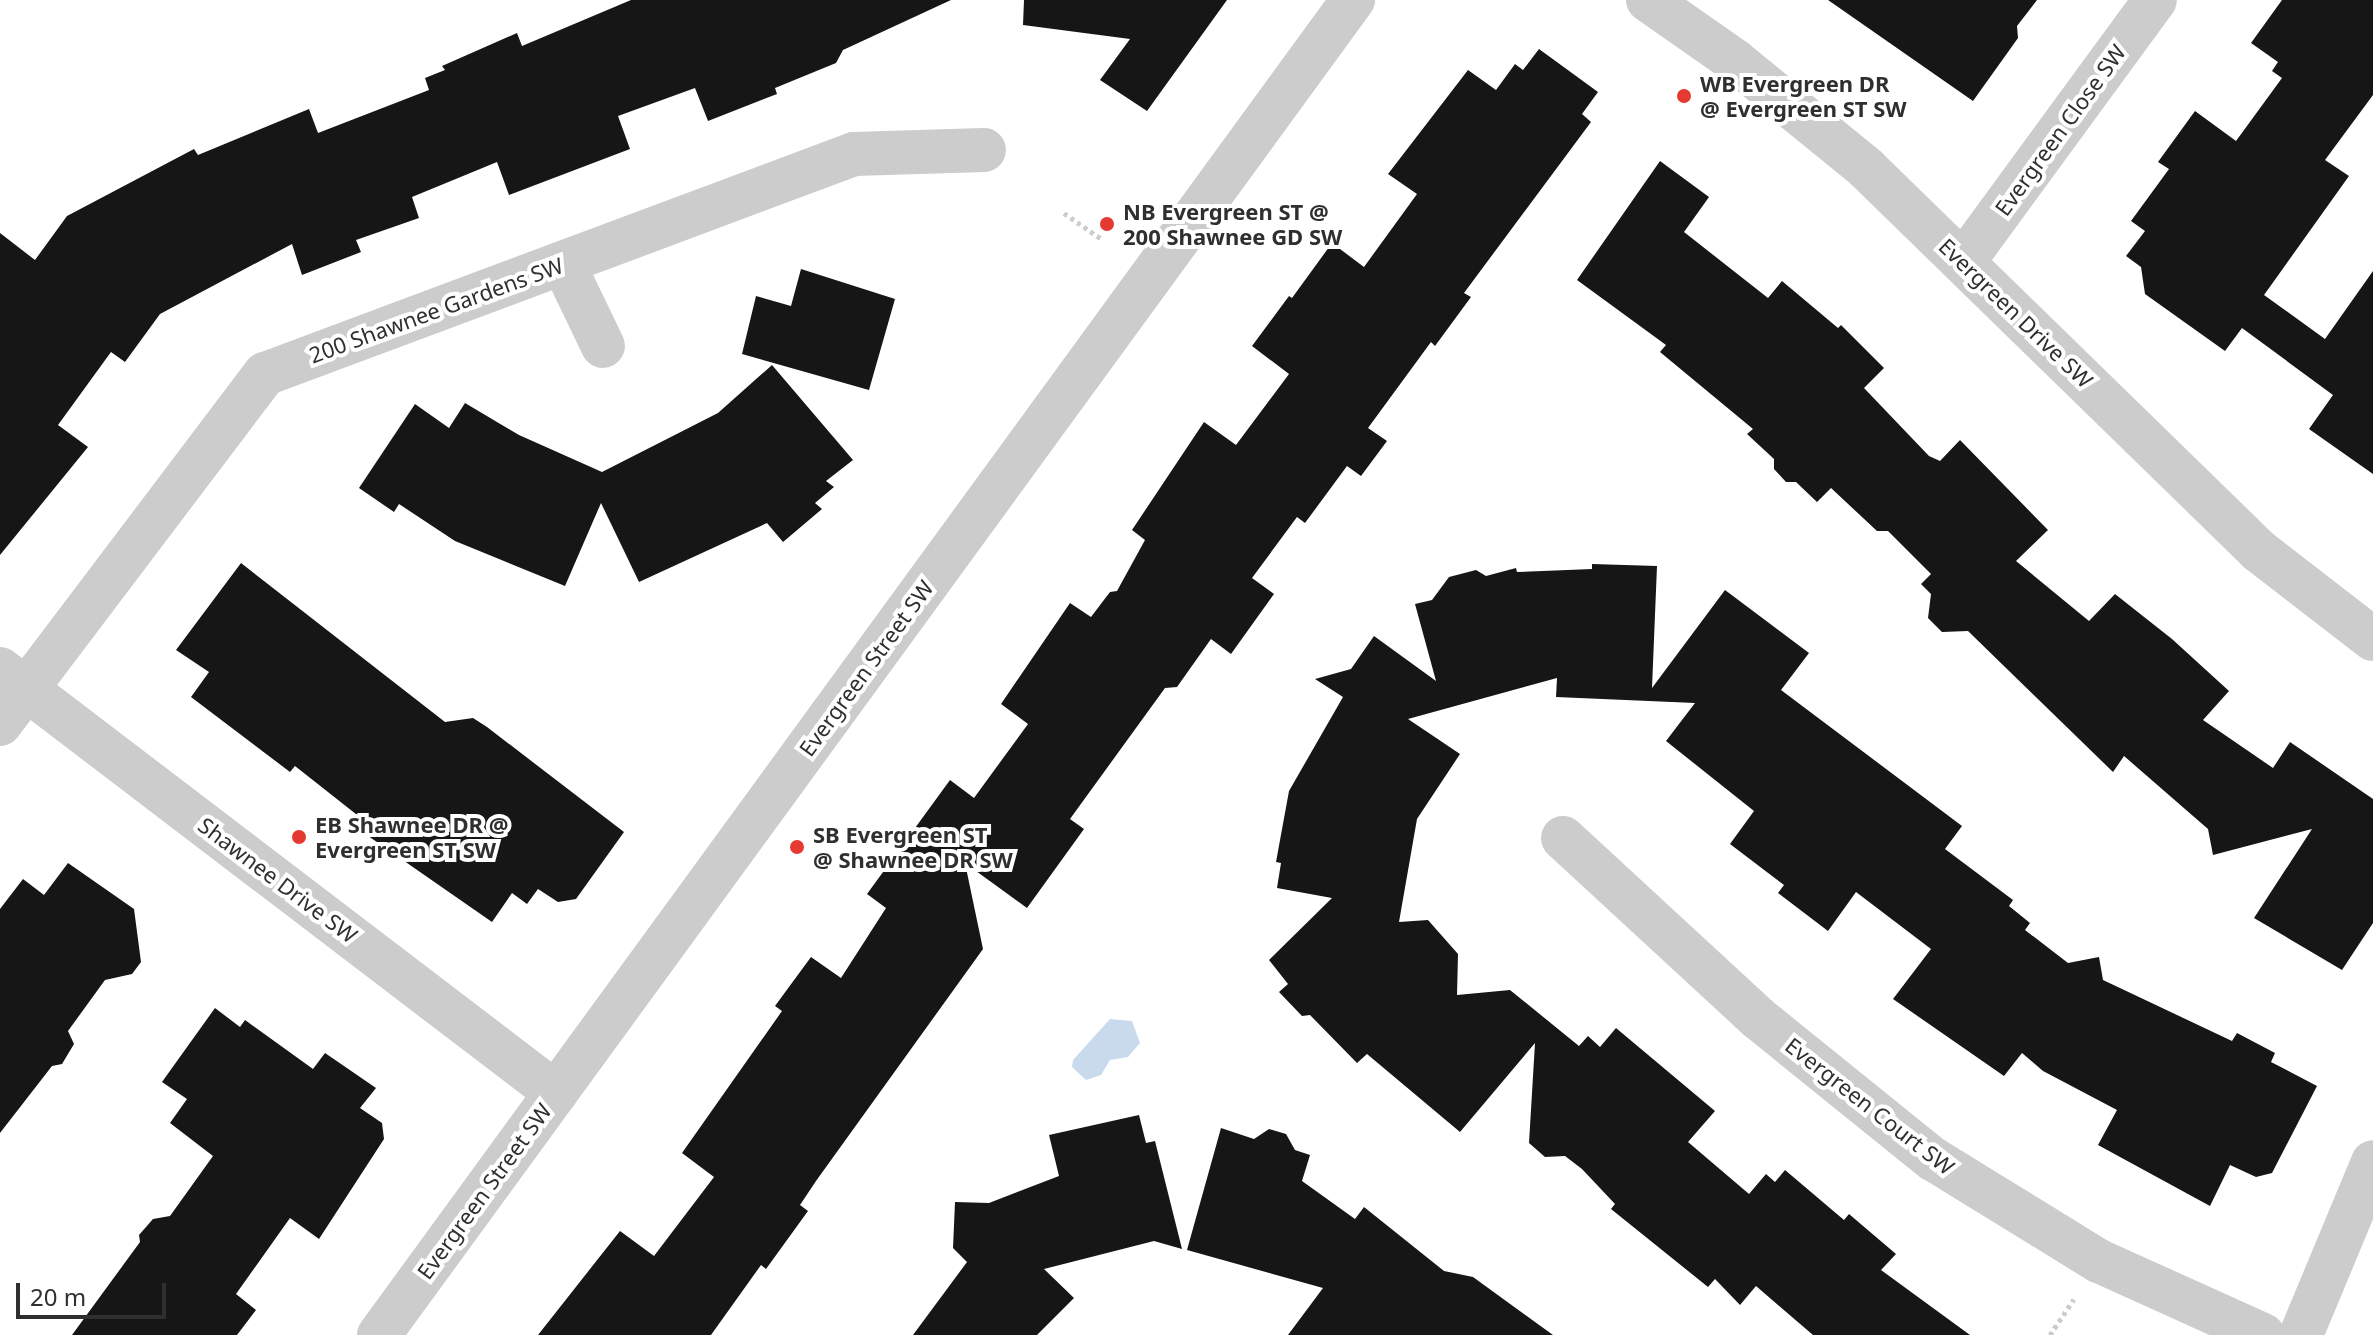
<!DOCTYPE html>
<style>
body{margin:0}
#map{position:relative;width:2373px;height:1335px;overflow:hidden;background:#fff;font-family:"Noto Sans",sans-serif}
div>[style]{position:absolute}
.water>*{inset:0;background:#c9daec}
.building>*{inset:0;background:#161616}
.path>*{height:5px;margin-top:-2.5px;transform-origin:0;background:repeating-linear-gradient(90deg,#ccc 0 4px,transparent 0 8px)}
.street>*{height:44px;margin:-22px;padding:0 22px;transform-origin:22px;border-radius:22px;background:#ccc}
.dots>*{width:22px;height:22px;translate:-50% -50%;box-sizing:border-box;border:4px solid #fff;border-radius:50%}
span{translate:-50% -50%;white-space:nowrap;text-align:center;line-height:1.15;-webkit-text-stroke:8px #fff;paint-order:stroke}
.poi-label{font-size:22px;color:#2f2f2f;font-weight:700}
.left{translate:0 -50%;text-align:left}
.street-label{font-size:22px;color:#2f2f2f}
.scale{position:absolute;left:16px;top:1283px;width:150px;height:36px;box-sizing:border-box;border:4px solid #2f2f2f;border-top:0;padding-left:10px;font-size:24px;line-height:28px;white-space:nowrap;color:#2f2f2f;-webkit-text-stroke:6px #fff;paint-order:stroke}
</style>
<div id="map">
<div class="water">
<div style="clip-path:polygon(1110px 1019px,1132px 1021px,1140px 1043px,1128px 1057px,1110px 1060px,1101px 1075px,1086px 1080px,1072px 1067px,1073px 1060px)"></div>
</div>
<div class="building">
<div style="clip-path:polygon(631px 0,951px 0,843px 50px,836px 63px,775px 88px,777px 94px,708px 121px,695px 88px,618px 116px,630px 149px,509px 195px,497px 162px,412px 197px,419px 218px,356px 240px,361px 252px,302px 275px,292px 244px,160px 314px,125px 362px,111px 352px,58px 425px,88px 447px,0 555px,0 233px,35px 260px,67px 216px,194px 149px,198px 155px,309px 109px,318px 133px,429px 90px,425px 78px,445px 70px,442px 66px,517px 33px,522px 46px)"></div>
<div style="clip-path:polygon(1024px 0,1227px 0,1147px 111px,1100px 80px,1130px 39px,1023px 25px)"></div>
<div style="clip-path:polygon(1828px 0,2037px 0,2017px 26px,2018px 38px,1973px 101px)"></div>
<div style="clip-path:polygon(2282px 0,2373px 0,2373px 95px,2325px 160px,2349px 176px,2264px 295px,2325px 339px,2373px 271px,2373px 474px,2309px 429px,2333px 395px,2242px 328px,2225px 351px,2145px 294px,2141px 267px,2126px 256px,2145px 231px,2131px 221px,2169px 169px,2158px 162px,2195px 111px,2236px 141px,2282px 78px,2272px 71px,2278px 62px,2251px 43px)"></div>
<div style="clip-path:polygon(1539px 49px,1598px 92px,1582px 114px,1591px 122px,1464px 293px,1471px 297px,1435px 346px,1431px 342px,1368px 428px,1387px 441px,1361px 476px,1347px 466px,1305px 523px,1297px 517px,1252px 578px,1274px 594px,1231px 654px,1211px 639px,1177px 687px,1165px 688px,1070px 819px,1084px 829px,1027px 908px,965px 863px,983px 949px,816px 1181px,800px 1205px,808px 1211px,766px 1269px,761px 1265px,711px 1335px,538px 1335px,620px 1231px,654px 1256px,714px 1177px,682px 1153px,782px 1011px,775px 1006px,811px 957px,841px 978px,886px 908px,867px 894px,950px 780px,974px 798px,1028px 724px,1001px 704px,1070px 603px,1091px 617px,1110px 592px,1117px 591px,1145px 540px,1132px 530px,1204px 422px,1236px 445px,1289px 374px,1252px 346px,1289px 296px,1292px 298px,1332px 243px,1364px 267px,1417px 194px,1388px 174px,1468px 70px,1496px 90px,1515px 64px,1523px 70px)"></div>
<div style="clip-path:polygon(1660px 161px,1709px 197px,1684px 232px,1768px 298px,1782px 281px,1838px 328px,1841px 325px,1884px 368px,1864px 388px,1929px 456px,1940px 461px,1960px 440px,2048px 530px,2016px 561px,2089px 621px,2115px 594px,2172px 639px,2229px 691px,2203px 720px,2273px 768px,2290px 742px,2373px 799px,2373px 923px,2342px 970px,2254px 918px,2312px 829px,2213px 855px,2208px 829px,2124px 756px,2113px 772px,1968px 631px,1942px 632px,1928px 618px,1931px 594px,1921px 584px,1931px 574px,1888px 531px,1877px 531px,1831px 488px,1817px 502px,1796px 482px,1786px 482px,1774px 469px,1774px 459px,1747px 434px,1753px 429px,1660px 352px,1666px 345px,1577px 280px)"></div>
<div style="clip-path:polygon(801px 269px,895px 299px,869px 390px,742px 354px,756px 296px,791px 306px)"></div>
<div style="clip-path:polygon(772px 365px,853px 460px,826px 481px,834px 487px,815px 503px,822px 509px,783px 542px,767px 523px,639px 582px,601px 503px,565px 586px,455px 541px,399px 504px,394px 512px,359px 488px,415px 404px,449px 428px,465px 403px,519px 435px,602px 472px,718px 413px)"></div>
<div style="clip-path:polygon(241px 563px,445px 722px,473px 718px,487px 727px,624px 832px,576px 899px,558px 902px,538px 889px,527px 904px,512px 893px,492px 922px,361px 831px,366px 822px,295px 766px,290px 772px,191px 697px,209px 672px,176px 650px)"></div>
<div style="clip-path:polygon(1592px 564px,1657px 566px,1652px 688px,1725px 590px,1809px 653px,1781px 690px,1962px 826px,1945px 849px,2013px 900px,2009px 906px,2030px 923px,2025px 930px,2068px 963px,2099px 957px,2103px 980px,2232px 1041px,2237px 1033px,2275px 1053px,2271px 1062px,2317px 1086px,2272px 1173px,2256px 1177px,2230px 1165px,2210px 1206px,2098px 1145px,2117px 1110px,2043px 1071px,2022px 1053px,2004px 1076px,1893px 999px,1931px 949px,1856px 892px,1828px 931px,1778px 893px,1784px 885px,1730px 844px,1754px 811px,1666px 741px,1695px 703px,1556px 697px,1557px 678px,1408px 719px,1460px 754px,1417px 819px,1399px 922px,1428px 920px,1458px 954px,1457px 995px,1510px 990px,1579px 1046px,1588px 1036px,1600px 1047px,1616px 1028px,1715px 1111px,1688px 1142px,1749px 1194px,1766px 1174px,1775px 1182px,1785px 1170px,1844px 1220px,1849px 1214px,1896px 1254px,1881px 1270px,1970px 1335px,1813px 1335px,1756px 1286px,1740px 1305px,1715px 1279px,1708px 1287px,1611px 1209px,1615px 1204px,1582px 1169px,1565px 1156px,1545px 1157px,1529px 1143px,1535px 1043px,1460px 1132px,1367px 1054px,1357px 1063px,1310px 1015px,1302px 1016px,1279px 992px,1288px 984px,1269px 960px,1332px 898px,1277px 888px,1281px 863px,1276px 862px,1289px 791px,1343px 697px,1315px 679px,1351px 669px,1374px 636px,1436px 681px,1415px 604px,1432px 600px,1449px 577px,1476px 570px,1486px 576px,1516px 568px,1517px 572px,1592px 569px)"></div>
<div style="clip-path:polygon(68px 863px,134px 909px,141px 962px,132px 974px,105px 980px,68px 1031px,74px 1044px,62px 1064px,52px 1066px,0 1133px,0 909px,23px 879px,44px 895px)"></div>
<div style="clip-path:polygon(215px 1008px,240px 1027px,245px 1020px,313px 1069px,325px 1053px,376px 1088px,360px 1108px,382px 1123px,384px 1139px,319px 1239px,290px 1218px,236px 1294px,256px 1310px,237px 1335px,72px 1335px,140px 1242px,139px 1235px,153px 1219px,170px 1216px,213px 1156px,170px 1123px,187px 1099px,162px 1082px)"></div>
<div style="clip-path:polygon(1139px 1115px,1146px 1143px,1155px 1141px,1182px 1249px,1154px 1241px,1044px 1269px,1074px 1298px,1037px 1335px,913px 1335px,967px 1262px,953px 1248px,955px 1202px,989px 1203px,1059px 1176px,1049px 1135px)"></div>
<div style="clip-path:polygon(1221px 1128px,1254px 1139px,1269px 1129px,1286px 1134px,1295px 1150px,1310px 1155px,1302px 1181px,1355px 1219px,1364px 1207px,1444px 1271px,1473px 1277px,1553px 1335px,1288px 1335px,1323px 1288px,1187px 1250px)"></div>
</div>
<div class="path">
<div style="left:1064px;top:213px;width:47px;rotate:34.7deg"></div>
<div style="left:2050px;top:1335px;width:43px;rotate:-56.3deg"></div>
</div>
<div class="street">
<div style="left:1648px;top:0;width:106px;rotate:35deg"></div>
<div style="left:1735px;top:61px;width:169px;rotate:39.2deg"></div>
<div style="left:1866px;top:168px;width:549px;rotate:44.26deg"></div>
<div style="left:2259px;top:551px;width:144px;rotate:37.7deg"></div>
<div style="left:1964px;top:261px;width:323px;rotate:-53.8deg"></div>
<div style="left:563px;top:263px;width:92px;rotate:64.3deg"></div>
<div style="left:0;top:669px;width:699px;rotate:37.33deg"></div>
<div style="left:0;top:724px;width:439px;rotate:-52.9deg"></div>
<div style="left:265px;top:374px;width:629px;rotate:-20.48deg"></div>
<div style="left:854px;top:154px;width:130px;rotate:-1.8deg"></div>
<div style="left:1563px;top:838px;width:265px;rotate:42.7deg"></div>
<div style="left:1758px;top:1018px;width:225px;rotate:38.9deg"></div>
<div style="left:1933px;top:1159px;width:195px;rotate:31.6deg"></div>
<div style="left:2099px;top:1261px;width:180px;rotate:24.3deg"></div>
<div style="left:379px;top:1335px;width:1653px;rotate:-53.89deg"></div>
<div style="left:2301px;top:1335px;width:187px;rotate:-67.4deg"></div>
</div>
<div class="dots">
<div style="left:1684px;top:96px;background:#e43a32"></div>
<div style="left:1107px;top:224px;background:#e43a32"></div>
<div style="left:299px;top:837px;background:#e43a32"></div>
<div style="left:797px;top:847px;background:#e43a32"></div>
</div>
<div class="poi-label">
<span class="left" style="left:1700px;top:96px">WB Evergreen DR<br>@ Evergreen ST SW</span>
<span class="left" style="left:1123px;top:224px">NB Evergreen ST @<br>200 Shawnee GD SW</span>
<span class="left" style="left:315px;top:837px">EB Shawnee DR @<br>Evergreen ST SW</span>
<span class="left" style="left:813px;top:847px">SB Evergreen ST<br>@ Shawnee DR SW</span>
</div>
<div class="street-label">
<span style="left:2060px;top:130px;rotate:-54deg">Evergreen Close SW</span>
<span style="left:436px;top:310px;rotate:-20deg">200 Shawnee Gardens SW</span>
<span style="left:2016px;top:313px;rotate:44deg">Evergreen Drive SW</span>
<span style="left:866px;top:668px;rotate:-54deg">Evergreen Street SW</span>
<span style="left:278px;top:880px;rotate:37deg">Shawnee Drive SW</span>
<span style="left:1870px;top:1106px;rotate:38deg">Evergreen Court SW</span>
<span style="left:484px;top:1191px;rotate:-54deg">Evergreen Street SW</span>
</div>
<div class="scale">20 m</div>
</div>
